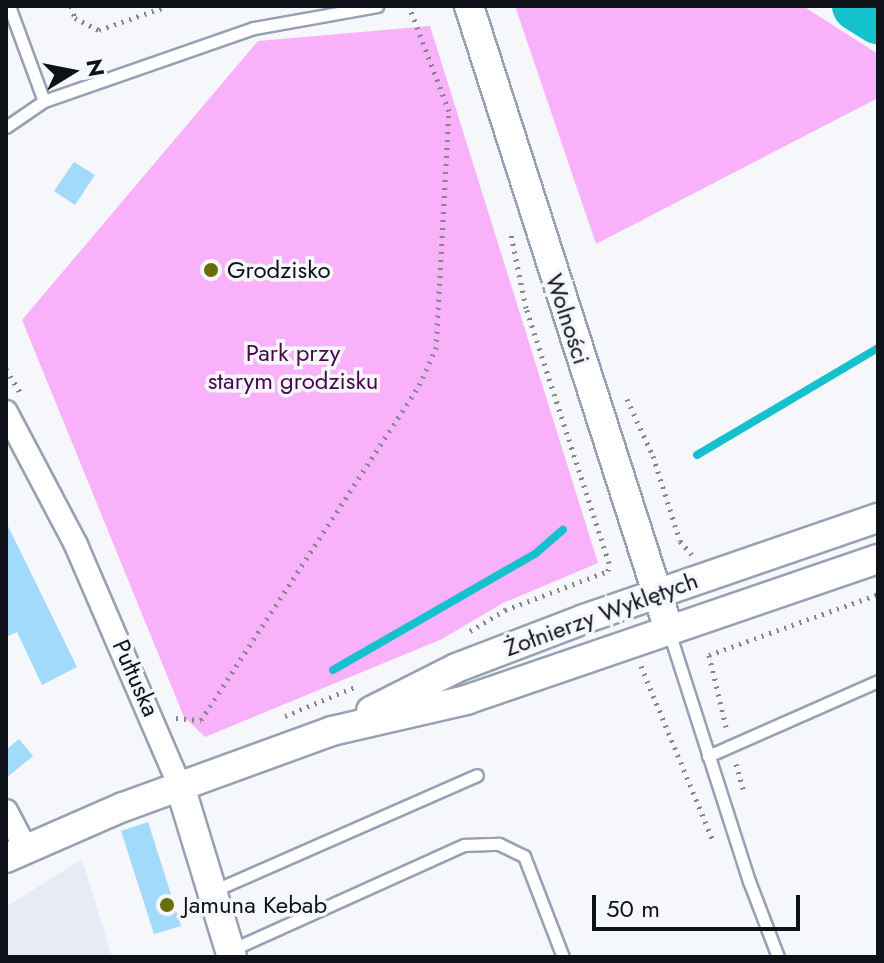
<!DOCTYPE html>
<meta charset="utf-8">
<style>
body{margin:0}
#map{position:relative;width:884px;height:963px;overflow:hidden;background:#f5f7fb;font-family:Jost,sans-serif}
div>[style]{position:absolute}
.built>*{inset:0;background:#e6ebf5}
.green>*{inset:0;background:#f9b2f9}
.stream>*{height:8px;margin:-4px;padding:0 4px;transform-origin:4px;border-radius:4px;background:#15c1cd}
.river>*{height:50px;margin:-25px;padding:0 25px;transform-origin:25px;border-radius:25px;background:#15c1cd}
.building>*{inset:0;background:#a1dafb}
.path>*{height:5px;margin-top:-2.5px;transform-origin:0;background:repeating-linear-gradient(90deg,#83868b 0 2px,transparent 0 8px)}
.roads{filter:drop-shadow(2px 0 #98a1b4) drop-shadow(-2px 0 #98a1b4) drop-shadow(0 2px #98a1b4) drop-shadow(0 -2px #98a1b4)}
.service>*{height:11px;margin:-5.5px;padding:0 5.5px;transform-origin:5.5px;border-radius:5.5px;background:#fff}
.minor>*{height:22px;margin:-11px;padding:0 11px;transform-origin:11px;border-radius:11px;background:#fff}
.tertiary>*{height:28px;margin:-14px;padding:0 14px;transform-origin:14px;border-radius:14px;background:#fff}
.dots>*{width:22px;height:22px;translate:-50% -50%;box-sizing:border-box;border:4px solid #f5f7fb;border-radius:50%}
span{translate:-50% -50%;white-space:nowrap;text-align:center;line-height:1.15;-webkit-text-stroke:7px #f5f7fb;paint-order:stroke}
.poi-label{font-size:24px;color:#0e1218}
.left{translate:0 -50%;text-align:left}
.street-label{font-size:24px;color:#0e1218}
.park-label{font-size:24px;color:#48084b}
.frame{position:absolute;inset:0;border:8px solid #0e1218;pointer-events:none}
.north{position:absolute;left:32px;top:32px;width:80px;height:80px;-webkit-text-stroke:6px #f5f7fb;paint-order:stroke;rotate:80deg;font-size:22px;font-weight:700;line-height:32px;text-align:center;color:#0e1218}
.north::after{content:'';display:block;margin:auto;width:28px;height:36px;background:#0e1218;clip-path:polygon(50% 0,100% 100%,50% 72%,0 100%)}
.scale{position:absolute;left:592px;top:895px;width:208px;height:36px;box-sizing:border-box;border:4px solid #0e1218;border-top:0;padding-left:10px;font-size:24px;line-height:28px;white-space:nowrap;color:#0e1218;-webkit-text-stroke:6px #f5f7fb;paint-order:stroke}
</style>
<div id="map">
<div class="built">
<div style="clip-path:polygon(82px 859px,112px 957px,6px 957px,6px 907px)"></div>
</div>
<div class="green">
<div style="clip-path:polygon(515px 6px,803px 6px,878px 54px,878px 98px,596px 244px)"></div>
<div style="clip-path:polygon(430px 26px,598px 563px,503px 603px,442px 639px,205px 737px,184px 717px,22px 320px,258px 41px)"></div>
</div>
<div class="stream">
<div style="left:697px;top:455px;width:210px;rotate:-30.6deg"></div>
<div style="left:333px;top:670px;width:233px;rotate:-29.9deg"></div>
<div style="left:535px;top:554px;width:37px;rotate:-41deg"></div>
</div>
<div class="river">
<div style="left:857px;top:6px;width:25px;rotate:32deg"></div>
</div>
<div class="building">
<div style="clip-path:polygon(74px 162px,95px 175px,75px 205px,54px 191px)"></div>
<div style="clip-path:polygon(6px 522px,77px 667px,42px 685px,17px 632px,6px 637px)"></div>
<div style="clip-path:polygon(19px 739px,33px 756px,6px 778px,6px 750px)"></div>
<div style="clip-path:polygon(148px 822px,181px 926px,154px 934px,121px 831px)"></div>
</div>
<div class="path">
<div style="left:71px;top:6px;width:13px;rotate:72deg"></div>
<div style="left:75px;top:18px;width:27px;rotate:27deg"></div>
<div style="left:99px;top:30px;width:72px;rotate:-19.4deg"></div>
<div style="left:6px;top:369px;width:27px;rotate:59deg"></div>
<div style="left:627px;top:399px;width:63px;rotate:65.5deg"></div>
<div style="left:653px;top:456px;width:89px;rotate:72.4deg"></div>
<div style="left:680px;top:541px;width:18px;rotate:49deg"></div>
<div style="left:470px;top:631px;width:41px;rotate:-31deg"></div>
<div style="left:505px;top:610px;width:110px;rotate:-20.7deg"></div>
<div style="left:608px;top:571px;width:8px;rotate:-83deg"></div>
<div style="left:609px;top:563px;width:268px;rotate:-108deg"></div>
<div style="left:526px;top:308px;width:75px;rotate:-101.6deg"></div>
<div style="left:641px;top:666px;width:189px;rotate:67.6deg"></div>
<div style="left:285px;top:716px;width:78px;rotate:-22.6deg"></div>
<div style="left:176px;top:718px;width:25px;rotate:5deg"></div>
<div style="left:201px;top:720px;width:400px;rotate:-56.9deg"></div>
<div style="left:419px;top:385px;width:40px;rotate:-65deg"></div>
<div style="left:436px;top:349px;width:238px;rotate:-86.9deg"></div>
<div style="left:449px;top:111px;width:112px;rotate:-110.9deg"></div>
<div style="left:726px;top:727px;width:74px;rotate:-103.3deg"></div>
<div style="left:709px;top:655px;width:180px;rotate:-19.8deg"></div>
<div style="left:736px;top:764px;width:26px;rotate:74deg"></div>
</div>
<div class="roads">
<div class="service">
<div style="left:9px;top:6px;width:101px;rotate:69.8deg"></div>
<div style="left:6px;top:127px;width:46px;rotate:-34.4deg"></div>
<div style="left:44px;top:101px;width:222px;rotate:-19.2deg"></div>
<div style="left:254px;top:28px;width:125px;rotate:-10.1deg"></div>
<div style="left:669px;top:632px;width:262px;rotate:72.2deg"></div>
<div style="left:749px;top:881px;width:81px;rotate:69.1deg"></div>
<div style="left:708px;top:756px;width:186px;rotate:-23.8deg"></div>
<div style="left:213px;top:891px;width:288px;rotate:-23.7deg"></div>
<div style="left:231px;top:950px;width:256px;rotate:-24.3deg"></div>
<div style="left:464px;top:845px;width:35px;rotate:-2deg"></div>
<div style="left:499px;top:844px;width:28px;rotate:26deg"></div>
<div style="left:524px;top:856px;width:108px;rotate:68.9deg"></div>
</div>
<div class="minor">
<div style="left:6px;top:412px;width:150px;rotate:62.2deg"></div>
<div style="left:76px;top:545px;width:262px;rotate:66.7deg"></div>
<div style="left:6px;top:811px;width:43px;rotate:62.2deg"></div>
</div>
<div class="tertiary">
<div style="left:469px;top:6px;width:655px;rotate:72.23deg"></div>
<div style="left:371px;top:711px;width:95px;rotate:-26.8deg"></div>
<div style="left:456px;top:668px;width:137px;rotate:-20.9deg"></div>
<div style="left:584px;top:619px;width:311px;rotate:-19deg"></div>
<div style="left:180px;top:786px;width:179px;rotate:73.1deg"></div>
<div style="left:6px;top:858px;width:128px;rotate:-23.6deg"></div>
<div style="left:123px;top:807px;width:222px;rotate:-20deg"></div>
<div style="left:332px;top:731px;width:138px;rotate:-13deg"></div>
<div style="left:466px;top:700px;width:435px;rotate:-18.9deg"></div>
</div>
</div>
<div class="dots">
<div style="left:211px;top:270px;background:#6b6c0c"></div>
<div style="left:167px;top:905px;background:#6b6c0c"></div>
</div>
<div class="poi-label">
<span class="left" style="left:227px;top:270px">Grodzisko</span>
<span class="left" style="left:183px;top:905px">Jamuna Kebab</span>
</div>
<div class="street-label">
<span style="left:568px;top:319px;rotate:72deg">Wolności</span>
<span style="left:601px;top:614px;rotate:-20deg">Żołnierzy Wyklętych</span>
<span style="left:136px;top:678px;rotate:66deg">Pułtuska</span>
</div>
<div class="park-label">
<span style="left:293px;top:367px">Park przy<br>starym grodzisku</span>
</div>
<div class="frame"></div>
<div class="north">N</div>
<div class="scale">50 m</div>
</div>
